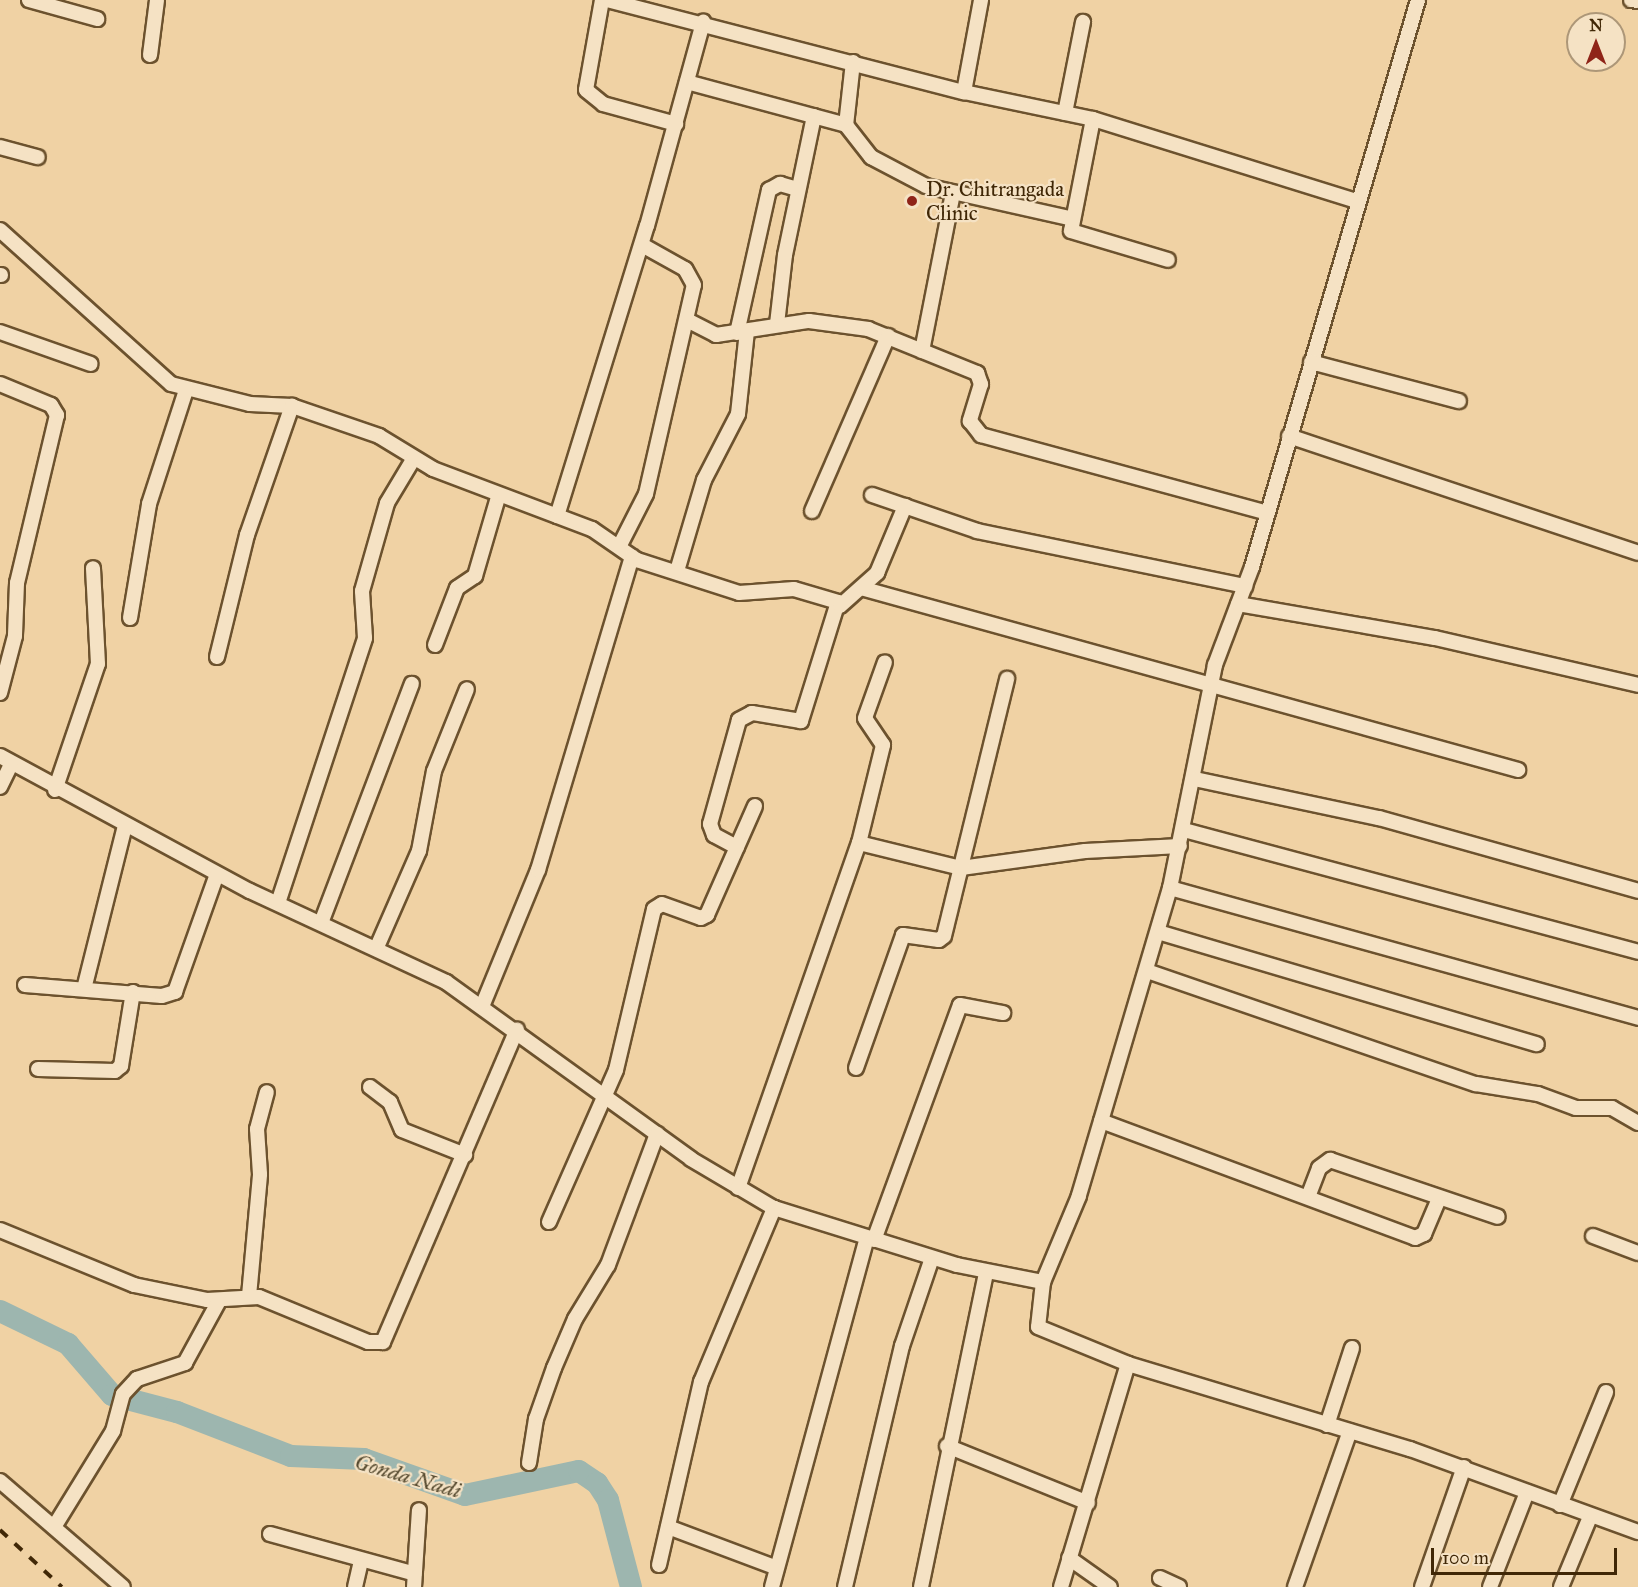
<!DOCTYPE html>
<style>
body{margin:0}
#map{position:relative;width:1638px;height:1587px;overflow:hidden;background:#f0d2a4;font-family:"IM FELL Great Primer",serif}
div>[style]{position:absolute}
.river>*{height:22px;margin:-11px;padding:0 11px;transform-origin:11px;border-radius:11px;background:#9db6af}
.roads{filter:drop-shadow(2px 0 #6c522e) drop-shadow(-2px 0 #6c522e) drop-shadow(0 2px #6c522e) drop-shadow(0 -2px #6c522e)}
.minor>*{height:14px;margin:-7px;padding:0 7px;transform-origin:7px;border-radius:7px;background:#f5e2c4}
.rail>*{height:4px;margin-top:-2px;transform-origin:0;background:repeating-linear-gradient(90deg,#402706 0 10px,transparent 0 20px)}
.dots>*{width:16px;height:16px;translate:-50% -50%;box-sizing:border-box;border:3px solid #f5e2c4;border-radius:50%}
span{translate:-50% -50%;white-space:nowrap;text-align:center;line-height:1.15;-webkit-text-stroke:4.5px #f5e2c4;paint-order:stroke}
.poi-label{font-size:21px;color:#402706}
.left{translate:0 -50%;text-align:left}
.water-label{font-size:22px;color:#574b30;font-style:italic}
.north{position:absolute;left:1566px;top:12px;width:60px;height:60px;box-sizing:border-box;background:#f5e2c4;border:2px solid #ad9778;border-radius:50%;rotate:0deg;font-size:16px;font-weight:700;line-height:24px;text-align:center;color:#402706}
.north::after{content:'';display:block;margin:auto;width:21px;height:27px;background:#8f2418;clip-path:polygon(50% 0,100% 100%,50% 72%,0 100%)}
.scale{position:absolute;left:1431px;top:1548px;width:186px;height:27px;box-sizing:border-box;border:3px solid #402706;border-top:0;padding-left:8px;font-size:18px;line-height:21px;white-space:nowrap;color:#402706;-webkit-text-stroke:4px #f5e2c4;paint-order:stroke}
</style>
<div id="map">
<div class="river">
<div style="left:0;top:1311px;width:76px;rotate:25.9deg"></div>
<div style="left:68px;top:1344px;width:67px;rotate:49.2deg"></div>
<div style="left:112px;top:1395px;width:67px;rotate:14.7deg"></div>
<div style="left:177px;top:1412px;width:122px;rotate:21.1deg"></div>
<div style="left:291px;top:1456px;width:73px;rotate:2.4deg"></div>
<div style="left:364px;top:1459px;width:107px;rotate:19.6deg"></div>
<div style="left:465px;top:1495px;width:116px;rotate:-11.9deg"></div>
<div style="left:579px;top:1471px;width:22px;rotate:34deg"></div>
<div style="left:597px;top:1483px;width:20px;rotate:57deg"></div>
<div style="left:608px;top:1500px;width:90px;rotate:75.2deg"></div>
</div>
<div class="roads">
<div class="minor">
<div style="left:29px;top:0;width:71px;rotate:15.6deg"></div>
<div style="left:602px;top:0;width:91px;rotate:100.1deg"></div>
<div style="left:586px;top:90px;width:22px;rotate:39deg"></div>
<div style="left:603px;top:104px;width:76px;rotate:15.3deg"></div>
<div style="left:607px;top:0;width:369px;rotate:14.5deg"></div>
<div style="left:964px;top:92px;width:132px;rotate:11.8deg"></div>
<div style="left:1093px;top:119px;width:276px;rotate:17.3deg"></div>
<div style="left:1418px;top:0;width:591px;rotate:106.32deg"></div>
<div style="left:1252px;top:567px;width:105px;rotate:110.7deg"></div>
<div style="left:1215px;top:665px;width:227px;rotate:101.4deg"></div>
<div style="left:1170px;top:888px;width:321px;rotate:106.5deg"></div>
<div style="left:1079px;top:1196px;width:93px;rotate:112.7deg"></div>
<div style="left:1043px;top:1282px;width:45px;rotate:96.3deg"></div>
<div style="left:1038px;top:1327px;width:97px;rotate:22.3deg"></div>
<div style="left:1128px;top:1364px;width:295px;rotate:16.8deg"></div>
<div style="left:1410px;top:1449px;width:243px;rotate:20deg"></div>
<div style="left:1631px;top:0;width:7px;rotate:8deg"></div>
<div style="left:150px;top:55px;width:55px;rotate:-82.7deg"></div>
<div style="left:853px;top:62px;width:63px;rotate:96.3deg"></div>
<div style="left:846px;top:125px;width:41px;rotate:52deg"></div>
<div style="left:871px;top:157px;width:62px;rotate:27.8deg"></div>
<div style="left:926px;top:186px;width:147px;rotate:12.6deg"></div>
<div style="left:687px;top:82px;width:165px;rotate:15.1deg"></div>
<div style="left:964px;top:92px;width:94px;rotate:-79.5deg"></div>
<div style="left:1065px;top:113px;width:93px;rotate:-78.8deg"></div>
<div style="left:1093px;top:119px;width:114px;rotate:101.1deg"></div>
<div style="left:1071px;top:231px;width:101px;rotate:16.6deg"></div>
<div style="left:0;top:147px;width:39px;rotate:15deg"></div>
<div style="left:0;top:230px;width:230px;rotate:42deg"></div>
<div style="left:171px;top:384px;width:81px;rotate:14.2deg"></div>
<div style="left:250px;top:404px;width:42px;rotate:2.7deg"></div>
<div style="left:292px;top:406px;width:92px;rotate:19deg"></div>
<div style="left:379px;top:436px;width:63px;rotate:31.4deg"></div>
<div style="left:433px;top:469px;width:170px;rotate:20.7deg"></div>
<div style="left:592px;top:529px;width:55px;rotate:34.6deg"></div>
<div style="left:637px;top:560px;width:107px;rotate:17.9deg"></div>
<div style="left:739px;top:593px;width:55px;rotate:-4.2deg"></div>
<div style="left:794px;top:589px;width:46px;rotate:16.5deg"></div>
<div style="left:838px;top:602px;width:125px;rotate:107.3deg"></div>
<div style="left:801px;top:721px;width:50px;rotate:-170.7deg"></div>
<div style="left:752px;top:713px;width:15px;rotate:152deg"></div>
<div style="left:739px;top:720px;width:108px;rotate:105.6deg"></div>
<div style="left:710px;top:824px;width:12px;rotate:70deg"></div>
<div style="left:714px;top:835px;width:26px;rotate:28deg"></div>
<div style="left:0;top:275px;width:1px"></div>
<div style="left:687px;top:320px;width:33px;rotate:27deg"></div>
<div style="left:716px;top:335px;width:94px;rotate:-8.6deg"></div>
<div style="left:809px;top:321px;width:60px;rotate:7.7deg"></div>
<div style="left:868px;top:329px;width:118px;rotate:22deg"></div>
<div style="left:977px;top:373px;width:12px;rotate:70deg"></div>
<div style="left:981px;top:384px;width:39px;rotate:107deg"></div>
<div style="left:970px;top:421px;width:18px;rotate:52deg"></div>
<div style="left:981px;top:435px;width:297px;rotate:15.2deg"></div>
<div style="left:777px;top:324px;width:69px;rotate:-83.4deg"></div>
<div style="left:785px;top:255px;width:142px;rotate:-78.2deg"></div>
<div style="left:0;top:332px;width:96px;rotate:19.4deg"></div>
<div style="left:737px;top:333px;width:147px;rotate:-77.4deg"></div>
<div style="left:769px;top:190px;width:13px;rotate:-29deg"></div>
<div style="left:780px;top:184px;width:19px;rotate:16deg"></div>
<div style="left:922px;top:351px;width:161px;rotate:-78.9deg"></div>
<div style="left:1311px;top:362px;width:153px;rotate:14.8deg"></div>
<div style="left:0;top:384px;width:55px;rotate:22.4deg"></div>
<div style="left:51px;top:405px;width:12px;rotate:59deg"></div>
<div style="left:57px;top:415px;width:173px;rotate:103.4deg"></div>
<div style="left:17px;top:583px;width:53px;rotate:92.2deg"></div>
<div style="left:15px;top:636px;width:59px;rotate:104.7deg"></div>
<div style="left:1289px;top:436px;width:368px;rotate:18.5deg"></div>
<div style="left:872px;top:495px;width:111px;rotate:18.9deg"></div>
<div style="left:977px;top:531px;width:274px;rotate:11.6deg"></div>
<div style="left:812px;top:511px;width:191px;rotate:-66.5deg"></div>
<div style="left:557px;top:516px;width:304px;rotate:-72.8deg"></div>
<div style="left:647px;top:226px;width:212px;rotate:-74.6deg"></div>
<div style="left:620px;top:545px;width:57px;rotate:-63deg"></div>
<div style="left:646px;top:494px;width:214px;rotate:-77.1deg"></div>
<div style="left:694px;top:285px;width:18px;rotate:-119deg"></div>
<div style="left:685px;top:269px;width:49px;rotate:-150.8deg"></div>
<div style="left:677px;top:571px;width:95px;rotate:-73.5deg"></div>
<div style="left:704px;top:480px;width:74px;rotate:-62.7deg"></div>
<div style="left:738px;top:414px;width:83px;rotate:-83.8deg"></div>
<div style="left:861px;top:588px;width:682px;rotate:15.48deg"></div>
<div style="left:1238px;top:604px;width:200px;rotate:9.8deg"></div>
<div style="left:1435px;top:638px;width:208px;rotate:13deg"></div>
<div style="left:840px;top:606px;width:50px;rotate:-41.7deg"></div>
<div style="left:877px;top:573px;width:73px;rotate:-67.3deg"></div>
<div style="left:130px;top:618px;width:116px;rotate:-80.5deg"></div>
<div style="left:149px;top:504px;width:120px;rotate:-72deg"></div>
<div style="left:435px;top:645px;width:61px;rotate:-68.9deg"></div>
<div style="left:457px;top:588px;width:22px;rotate:-34deg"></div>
<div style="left:475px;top:576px;width:85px;rotate:-73.7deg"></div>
<div style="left:217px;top:657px;width:126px;rotate:-76.2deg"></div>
<div style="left:247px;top:535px;width:137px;rotate:-70.8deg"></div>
<div style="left:0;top:756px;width:284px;rotate:28.4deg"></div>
<div style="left:250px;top:891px;width:216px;rotate:24.9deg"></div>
<div style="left:446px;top:982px;width:302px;rotate:35.8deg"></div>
<div style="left:691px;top:1159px;width:96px;rotate:30.6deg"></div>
<div style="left:774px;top:1208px;width:192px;rotate:17.3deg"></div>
<div style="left:957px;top:1265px;width:88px;rotate:11.2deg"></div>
<div style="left:1195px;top:779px;width:188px;rotate:12deg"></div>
<div style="left:1379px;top:818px;width:269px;rotate:15.7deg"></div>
<div style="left:0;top:787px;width:25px;rotate:-64deg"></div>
<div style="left:55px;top:790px;width:133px;rotate:-71.2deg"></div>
<div style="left:98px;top:664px;width:96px;rotate:-93deg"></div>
<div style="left:1184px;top:830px;width:470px;rotate:15deg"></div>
<div style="left:859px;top:843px;width:105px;rotate:13.8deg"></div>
<div style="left:961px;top:868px;width:125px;rotate:-7.8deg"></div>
<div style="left:1085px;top:851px;width:95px;rotate:-3deg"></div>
<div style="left:1170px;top:888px;width:486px;rotate:15.5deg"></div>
<div style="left:278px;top:903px;width:279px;rotate:-71.8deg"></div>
<div style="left:365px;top:638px;width:47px;rotate:-93.7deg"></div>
<div style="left:362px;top:591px;width:91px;rotate:-74.1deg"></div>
<div style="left:387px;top:503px;width:52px;rotate:-59deg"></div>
<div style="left:321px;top:923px;width:256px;rotate:-69.2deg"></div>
<div style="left:1158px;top:932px;width:395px;rotate:16.5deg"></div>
<div style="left:377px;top:947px;width:105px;rotate:-66.4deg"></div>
<div style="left:419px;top:851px;width:81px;rotate:-79.4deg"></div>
<div style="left:434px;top:771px;width:88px;rotate:-68.1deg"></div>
<div style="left:1147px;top:971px;width:348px;rotate:19deg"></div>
<div style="left:1476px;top:1084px;width:63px;rotate:9.2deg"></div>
<div style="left:1538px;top:1094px;width:40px;rotate:20.2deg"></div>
<div style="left:1576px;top:1108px;width:36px"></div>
<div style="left:1612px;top:1108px;width:30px;rotate:30deg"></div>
<div style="left:25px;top:985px;width:137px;rotate:4.6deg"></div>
<div style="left:162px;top:996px;width:14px;rotate:-17deg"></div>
<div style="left:175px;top:992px;width:125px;rotate:-70.4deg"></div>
<div style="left:85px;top:985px;width:164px;rotate:-75.9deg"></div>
<div style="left:483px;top:1004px;width:145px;rotate:-67.7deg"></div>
<div style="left:538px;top:870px;width:327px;rotate:-73.3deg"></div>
<div style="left:856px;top:1068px;width:141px;rotate:-70.5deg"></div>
<div style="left:903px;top:935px;width:36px;rotate:8deg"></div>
<div style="left:939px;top:940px;width:6px;rotate:-39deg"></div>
<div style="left:944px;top:936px;width:265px;rotate:-76.2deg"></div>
<div style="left:38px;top:1069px;width:77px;rotate:1.5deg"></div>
<div style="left:115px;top:1071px;width:8px;rotate:-40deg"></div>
<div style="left:121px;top:1066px;width:75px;rotate:-80.8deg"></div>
<div style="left:370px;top:1087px;width:25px;rotate:37deg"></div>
<div style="left:390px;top:1102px;width:30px;rotate:67deg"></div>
<div style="left:402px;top:1130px;width:68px;rotate:21.6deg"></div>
<div style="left:1101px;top:1121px;width:335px;rotate:20.4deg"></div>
<div style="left:1415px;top:1238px;width:10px;rotate:-24deg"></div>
<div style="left:1424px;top:1234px;width:39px;rotate:-67deg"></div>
<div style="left:738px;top:1188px;width:366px;rotate:-70.7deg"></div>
<div style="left:859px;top:843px;width:101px;rotate:-76.2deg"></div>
<div style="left:883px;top:745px;width:32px;rotate:-124deg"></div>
<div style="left:865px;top:718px;width:59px;rotate:-70.3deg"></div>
<div style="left:1308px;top:1197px;width:31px;rotate:-69deg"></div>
<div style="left:1319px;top:1168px;width:14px;rotate:-36deg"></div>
<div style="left:1330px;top:1160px;width:177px;rotate:18.7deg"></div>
<div style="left:549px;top:1222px;width:166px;rotate:-66.2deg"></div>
<div style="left:616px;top:1070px;width:165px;rotate:-76.7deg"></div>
<div style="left:654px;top:909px;width:9px;rotate:-32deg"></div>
<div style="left:662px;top:904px;width:41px;rotate:19.7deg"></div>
<div style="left:701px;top:918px;width:7px;rotate:-27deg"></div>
<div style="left:707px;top:915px;width:119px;rotate:-66.2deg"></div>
<div style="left:0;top:1230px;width:145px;rotate:22.3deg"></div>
<div style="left:134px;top:1285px;width:75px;rotate:11.6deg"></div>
<div style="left:207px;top:1300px;width:52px;rotate:-3.3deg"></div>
<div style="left:259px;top:1297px;width:118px;rotate:22.4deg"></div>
<div style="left:368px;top:1342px;width:15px"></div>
<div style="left:383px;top:1342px;width:340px;rotate:-66.8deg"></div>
<div style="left:1593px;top:1236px;width:48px;rotate:20.7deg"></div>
<div style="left:874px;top:1240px;width:250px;rotate:-69.9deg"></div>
<div style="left:960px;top:1005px;width:44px;rotate:10.5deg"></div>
<div style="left:249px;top:1296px;width:122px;rotate:-84.8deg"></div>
<div style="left:260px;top:1174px;width:45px;rotate:-93.8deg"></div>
<div style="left:257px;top:1129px;width:38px;rotate:-75deg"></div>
<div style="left:1327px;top:1425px;width:81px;rotate:-72deg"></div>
<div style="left:947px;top:1446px;width:152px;rotate:22deg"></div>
<div style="left:529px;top:1463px;width:45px;rotate:-81deg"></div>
<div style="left:536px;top:1419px;width:54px;rotate:-70.6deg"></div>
<div style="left:554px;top:1368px;width:53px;rotate:-66.8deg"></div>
<div style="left:575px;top:1319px;width:63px;rotate:-58.6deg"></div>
<div style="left:608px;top:1265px;width:140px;rotate:-69.5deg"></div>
<div style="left:0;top:1481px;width:162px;rotate:40.8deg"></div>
<div style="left:1560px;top:1505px;width:122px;rotate:-67.8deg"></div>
<div style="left:54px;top:1527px;width:113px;rotate:-58.4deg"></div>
<div style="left:113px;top:1431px;width:38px;rotate:-75deg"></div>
<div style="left:123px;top:1394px;width:21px;rotate:-47deg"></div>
<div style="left:137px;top:1379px;width:51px;rotate:-18.4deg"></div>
<div style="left:185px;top:1363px;width:71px;rotate:-61.3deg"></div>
<div style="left:668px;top:1527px;width:116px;rotate:20.6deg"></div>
<div style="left:270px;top:1534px;width:150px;rotate:15.4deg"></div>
<div style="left:1069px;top:1558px;width:50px;rotate:35.3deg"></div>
<div style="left:659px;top:1565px;width:188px;rotate:-77.1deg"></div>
<div style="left:701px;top:1382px;width:189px;rotate:-67.2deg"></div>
<div style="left:1160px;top:1578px;width:21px;rotate:25deg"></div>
<div style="left:355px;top:1587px;width:27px;rotate:-77deg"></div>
<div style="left:414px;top:1587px;width:77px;rotate:-86.3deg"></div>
<div style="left:772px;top:1587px;width:362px;rotate:-74.8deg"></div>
<div style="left:845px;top:1587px;width:248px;rotate:-76.7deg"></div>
<div style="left:902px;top:1346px;width:93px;rotate:-71.2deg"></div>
<div style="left:921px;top:1587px;width:322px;rotate:-78.3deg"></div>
<div style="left:1061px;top:1587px;width:233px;rotate:-73.3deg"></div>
<div style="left:1295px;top:1587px;width:165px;rotate:-70.6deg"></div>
<div style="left:1422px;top:1587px;width:127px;rotate:-70.7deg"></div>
<div style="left:1490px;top:1587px;width:102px;rotate:-68.7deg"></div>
<div style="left:1561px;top:1587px;width:76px;rotate:-67.5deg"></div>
</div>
</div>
<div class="rail">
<div style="left:0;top:1530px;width:84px;rotate:42.6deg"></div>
</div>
<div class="dots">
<div style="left:912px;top:201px;background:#8f2418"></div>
</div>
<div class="poi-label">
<span class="left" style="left:926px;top:201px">Dr. Chitrangada<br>Clinic</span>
</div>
<div class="water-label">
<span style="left:408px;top:1476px;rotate:16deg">Gonda Nadi</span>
</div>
<div class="north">N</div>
<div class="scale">100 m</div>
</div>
